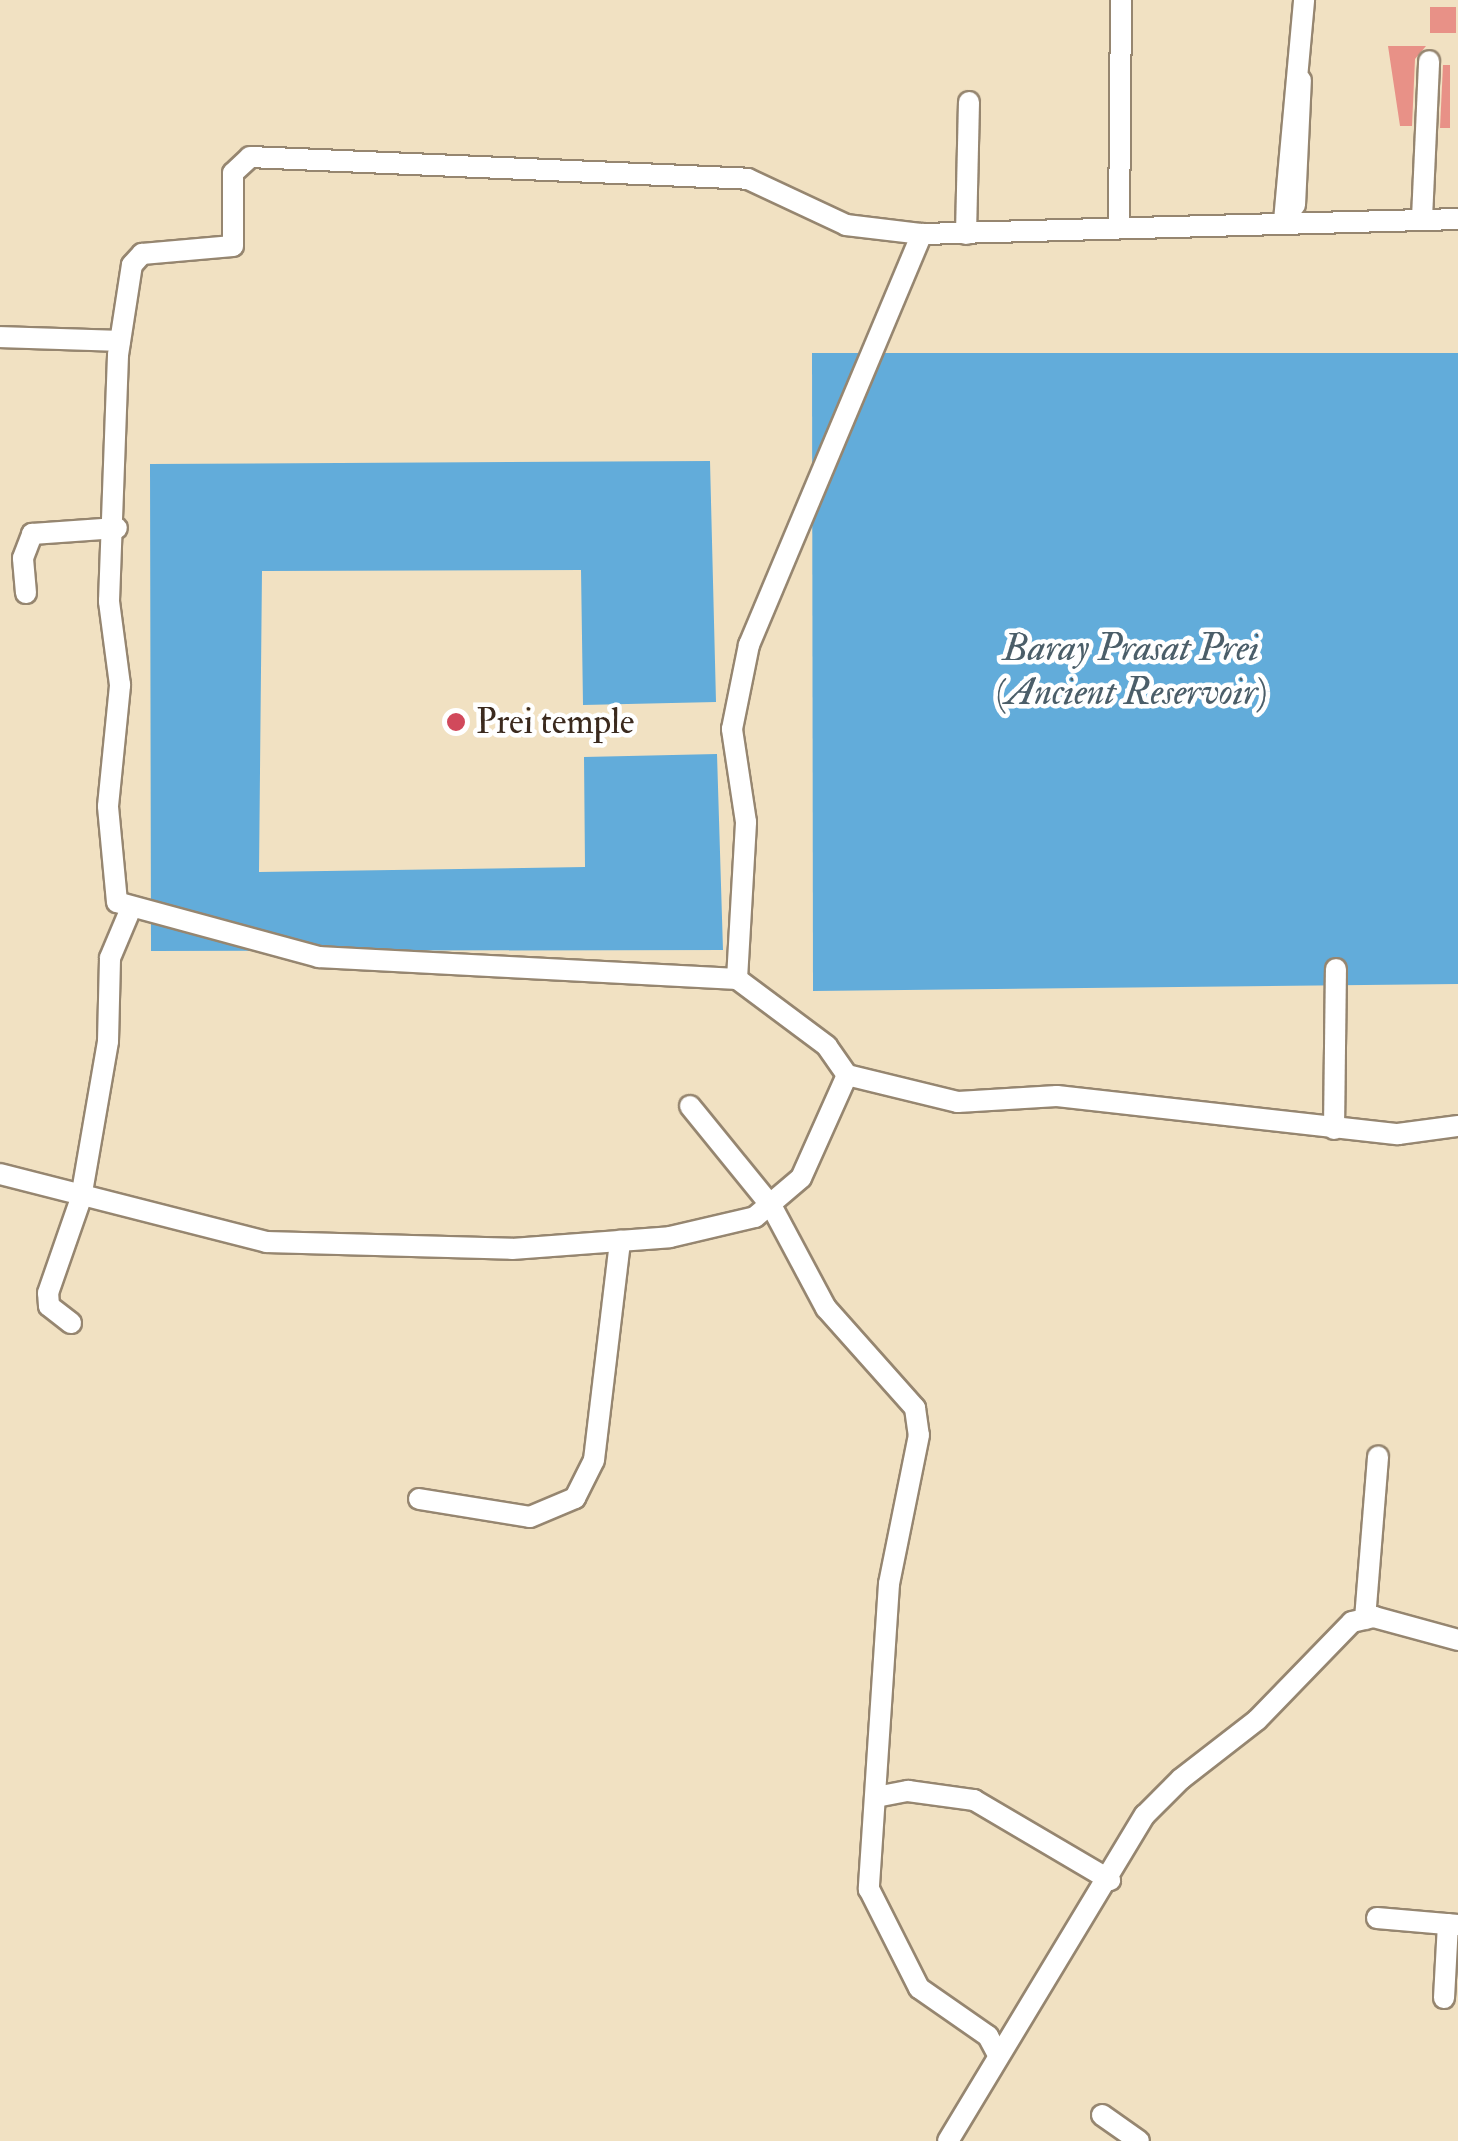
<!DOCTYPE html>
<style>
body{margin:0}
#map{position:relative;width:1458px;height:2141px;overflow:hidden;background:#f1e1c2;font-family:"IM FELL Double Pica",serif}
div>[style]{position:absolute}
.water>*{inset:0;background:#62acda}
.building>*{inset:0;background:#e89187}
.roads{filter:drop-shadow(2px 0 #968670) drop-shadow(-2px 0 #968670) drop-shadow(0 2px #968670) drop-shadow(0 -2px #968670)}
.street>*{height:20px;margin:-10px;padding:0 10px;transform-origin:10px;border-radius:10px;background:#fff}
.dots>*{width:28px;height:28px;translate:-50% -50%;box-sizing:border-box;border:5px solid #fff;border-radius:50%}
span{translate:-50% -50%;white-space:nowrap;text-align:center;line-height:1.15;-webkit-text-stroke:9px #fff;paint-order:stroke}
.poi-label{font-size:35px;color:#3b2a1e}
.left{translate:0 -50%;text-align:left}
.water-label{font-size:38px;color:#4b5e69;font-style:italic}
</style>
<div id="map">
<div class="water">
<div style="clip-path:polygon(812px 353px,1458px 353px,1458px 984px,813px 991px)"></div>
<div style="clip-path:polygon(710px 461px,716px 702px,583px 705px,581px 570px,262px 571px,259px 872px,585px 867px,584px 757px,717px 754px,723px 950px,151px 951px,150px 464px)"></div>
</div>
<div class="building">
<div style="clip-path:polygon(1430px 7px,1456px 7px,1456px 33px,1430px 33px)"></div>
<div style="clip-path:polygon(1388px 46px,1426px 46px,1415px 59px,1412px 126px,1400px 126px)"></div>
<div style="clip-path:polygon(1443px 65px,1450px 65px,1450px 128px,1440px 128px)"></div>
</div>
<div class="roads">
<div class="street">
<div style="left:1295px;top:205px;width:125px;rotate:-87.3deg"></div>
<div style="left:1422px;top:218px;width:157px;rotate:-87.4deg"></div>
<div style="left:1284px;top:221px;width:222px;rotate:-84.8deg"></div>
<div style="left:1119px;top:228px;width:228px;rotate:-89.5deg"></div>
<div style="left:966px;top:234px;width:132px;rotate:-88.7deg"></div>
<div style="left:0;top:337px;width:120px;rotate:1.9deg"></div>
<div style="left:26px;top:593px;width:35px;rotate:-95deg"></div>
<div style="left:23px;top:558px;width:26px;rotate:-69deg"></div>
<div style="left:32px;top:534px;width:85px;rotate:-4deg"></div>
<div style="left:737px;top:979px;width:157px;rotate:-86.7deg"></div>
<div style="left:746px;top:822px;width:94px;rotate:-98.6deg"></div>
<div style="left:732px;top:729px;width:86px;rotate:-78.6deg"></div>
<div style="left:749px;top:645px;width:446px;rotate:-67.2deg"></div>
<div style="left:922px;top:234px;width:536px;rotate:-1.6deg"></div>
<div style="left:847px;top:1075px;width:35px;rotate:-125deg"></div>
<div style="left:827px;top:1046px;width:112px;rotate:-143.3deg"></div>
<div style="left:737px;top:979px;width:419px;rotate:-177deg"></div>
<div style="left:319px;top:957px;width:209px;rotate:-164.8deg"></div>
<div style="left:117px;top:902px;width:96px;rotate:-95.4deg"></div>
<div style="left:108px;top:806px;width:122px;rotate:-84.3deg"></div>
<div style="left:120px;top:685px;width:85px;rotate:-97.5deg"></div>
<div style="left:109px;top:601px;width:246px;rotate:-87.9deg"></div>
<div style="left:118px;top:355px;width:91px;rotate:-81.2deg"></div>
<div style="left:132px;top:265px;width:15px;rotate:-48deg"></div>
<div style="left:142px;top:254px;width:91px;rotate:-5deg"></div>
<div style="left:233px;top:246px;width:73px;rotate:-90deg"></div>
<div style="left:233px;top:173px;width:23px;rotate:-43deg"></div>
<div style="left:250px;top:157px;width:498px;rotate:2.5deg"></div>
<div style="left:748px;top:179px;width:108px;rotate:25.1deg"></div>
<div style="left:846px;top:225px;width:77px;rotate:6.8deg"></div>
<div style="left:690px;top:1106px;width:130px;rotate:50.9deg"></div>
<div style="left:772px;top:1207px;width:115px;rotate:61.9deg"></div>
<div style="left:826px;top:1308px;width:134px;rotate:48.3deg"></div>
<div style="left:915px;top:1408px;width:27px;rotate:82deg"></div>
<div style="left:919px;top:1435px;width:152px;rotate:101.4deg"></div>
<div style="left:889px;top:1584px;width:306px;rotate:93.8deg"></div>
<div style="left:869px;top:1889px;width:111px;rotate:63.2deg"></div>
<div style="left:919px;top:1988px;width:84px;rotate:34.8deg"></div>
<div style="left:988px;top:2036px;width:21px;rotate:62deg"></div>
<div style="left:1334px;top:1129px;width:160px;rotate:-89.3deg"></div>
<div style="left:0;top:1174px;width:275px;rotate:14.3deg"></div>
<div style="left:266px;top:1242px;width:246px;rotate:1.6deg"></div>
<div style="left:512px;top:1249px;width:158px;rotate:-4.3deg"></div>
<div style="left:670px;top:1237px;width:87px;rotate:-13.2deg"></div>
<div style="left:755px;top:1217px;width:60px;rotate:-40.3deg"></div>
<div style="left:801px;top:1178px;width:113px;rotate:-65.9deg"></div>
<div style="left:847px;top:1075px;width:114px;rotate:13.7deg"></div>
<div style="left:958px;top:1102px;width:99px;rotate:-3.5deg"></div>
<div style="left:1057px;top:1096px;width:343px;rotate:6.4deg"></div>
<div style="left:1398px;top:1134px;width:61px;rotate:-7.6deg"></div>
<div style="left:71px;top:1323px;width:28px;rotate:-142deg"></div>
<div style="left:49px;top:1306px;width:13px;rotate:-94deg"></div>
<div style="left:48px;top:1293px;width:101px;rotate:-70.8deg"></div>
<div style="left:81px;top:1198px;width:159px;rotate:-80.2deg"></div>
<div style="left:108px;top:1041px;width:83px;rotate:-88.6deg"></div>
<div style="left:110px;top:958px;width:54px;rotate:-67.2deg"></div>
<div style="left:419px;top:1499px;width:112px;rotate:9.2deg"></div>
<div style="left:530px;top:1517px;width:49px;rotate:-22.9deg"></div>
<div style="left:575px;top:1498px;width:42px;rotate:-63.4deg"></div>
<div style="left:594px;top:1460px;width:221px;rotate:-83.2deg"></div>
<div style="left:1365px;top:1619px;width:163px;rotate:-85.4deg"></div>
<div style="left:876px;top:1797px;width:33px;rotate:-11deg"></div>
<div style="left:908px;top:1791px;width:67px;rotate:7.8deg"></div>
<div style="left:974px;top:1800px;width:158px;rotate:30.5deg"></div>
<div style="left:1377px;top:1918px;width:81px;rotate:4.9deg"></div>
<div style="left:1444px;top:1998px;width:74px;rotate:-86.9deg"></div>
<div style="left:1102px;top:2115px;width:45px;rotate:35.1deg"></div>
<div style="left:948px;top:2141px;width:381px;rotate:-58.9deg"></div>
<div style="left:1145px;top:1815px;width:51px;rotate:-45deg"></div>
<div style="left:1181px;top:1779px;width:96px;rotate:-37.8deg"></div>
<div style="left:1257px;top:1720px;width:136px;rotate:-45.9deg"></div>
<div style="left:1352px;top:1622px;width:23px;rotate:-13deg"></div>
<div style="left:1374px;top:1617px;width:87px;rotate:15.3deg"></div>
</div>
</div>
<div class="dots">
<div style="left:456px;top:722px;background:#d1495b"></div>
</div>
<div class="poi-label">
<span class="left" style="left:476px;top:722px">Prei temple</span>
</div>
<div class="water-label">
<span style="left:1131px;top:671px">Baray Prasat Prei<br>(Ancient Reservoir)</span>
</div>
</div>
